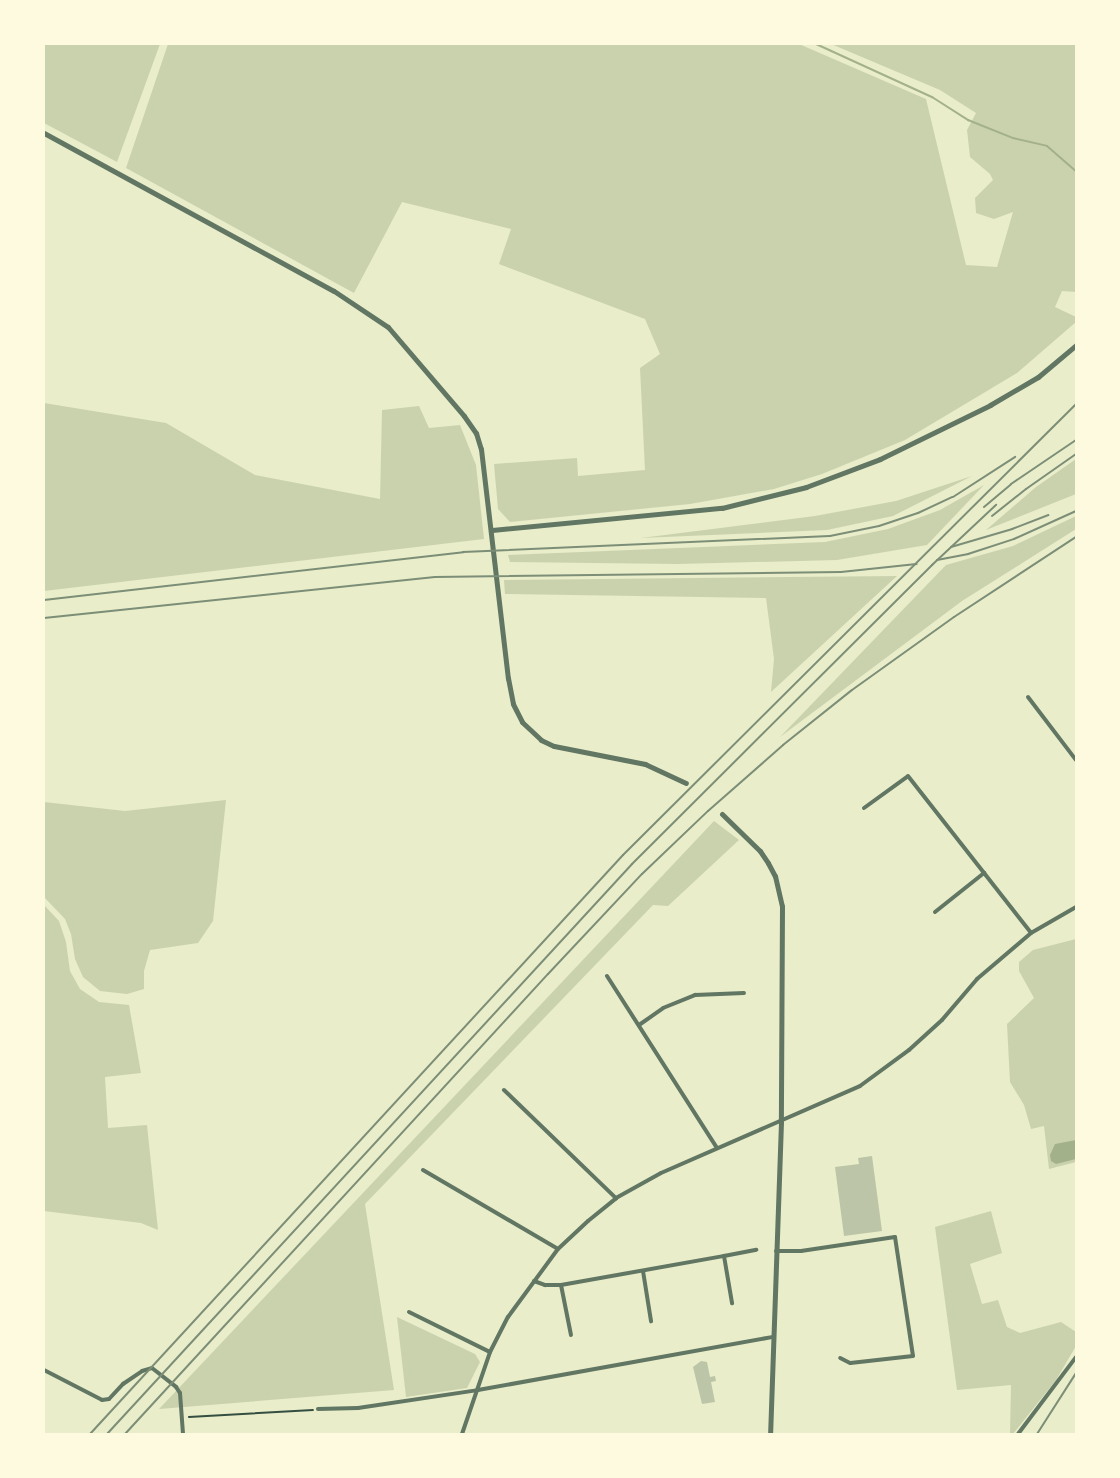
<!DOCTYPE html>
<style>
body{margin:0}
#map{position:relative;width:1120px;height:1478px;overflow:hidden;background:#e9edc9;font-family:Rubik,sans-serif}
div>[style]{position:absolute}
.green>*{inset:0;background:#cad2ad}
.water>*{inset:0;background:#a3b18a}
.stream>*{height:2px;margin:-1px;padding:0 1px;transform-origin:1px;border-radius:1px;background:#a3b18a}
.building>*{inset:0;background:#bcc5a7}
.path>*{height:1.5px;margin:-0.75px;padding:0 0.75px;transform-origin:0.75px;border-radius:0.75px;background:#344e41}
.minor>*{height:4px;margin:-2px;padding:0 2px;transform-origin:2px;border-radius:2px;background:#617663}
.tertiary>*{height:5px;margin:-2.5px;padding:0 2.5px;transform-origin:2.5px;border-radius:2.5px;background:#617663}
.rail>*{height:2px;margin:-1px;padding:0 1px;transform-origin:1px;border-radius:1px;background:#7c8e77}
span{translate:-50% -50%;white-space:nowrap;text-align:center;line-height:1.15;-webkit-text-stroke:6px #fefae0;paint-order:stroke}
.frame{position:absolute;inset:0;border:45px solid #fefae0;pointer-events:none}
</style>
<div id="map">
<div class="green">
<div style="clip-path:polygon(44px 44px,160px 44px,117px 162px,44px 123px)"></div>
<div style="clip-path:polygon(168px 44px,799px 44px,926px 99px,966px 265px,997px 267px,1013px 212px,994px 219px,976px 213px,975px 198px,993px 180px,990px 174px,970px 157px,967px 130px,976px 113px,940px 90px,831px 44px,1076px 44px,1076px 292px,1062px 291px,1055px 307px,1076px 317px,1076px 322px,1017px 373px,905px 440px,822px 474px,774px 489px,690px 504px,510px 522px,498px 509px,494px 464px,577px 458px,578px 476px,645px 470px,640px 368px,660px 354px,645px 319px,499px 264px,511px 229px,402px 202px,354px 293px,126px 168px)"></div>
<div style="clip-path:polygon(44px 403px,166px 423px,255px 475px,380px 499px,382px 410px,419px 406px,429px 428px,460px 425px,476px 465px,484px 539px,44px 591px)"></div>
<div style="clip-path:polygon(1076px 459px,1076px 494px,986px 530px,1036px 487px)"></div>
<div style="clip-path:polygon(972px 476px,893px 516px,827px 530px,641px 538px,815px 516px,896px 501px)"></div>
<div style="clip-path:polygon(984px 485px,927px 545px,837px 560px,678px 564px,510px 562px,508px 555px,825px 542px,888px 529px,940px 510px)"></div>
<div style="clip-path:polygon(1076px 516px,1076px 529px,962px 601px,780px 737px,946px 565px,1013px 546px)"></div>
<div style="clip-path:polygon(897px 576px,771px 692px,774px 659px,766px 598px,505px 594px,504px 580px)"></div>
<div style="clip-path:polygon(226px 800px,213px 921px,198px 943px,150px 950px,144px 971px,144px 989px,127px 994px,100px 991px,83px 977px,75px 959px,71px 934px,65px 919px,44px 897px,44px 802px,125px 811px)"></div>
<div style="clip-path:polygon(714px 821px,739px 840px,668px 906px,653px 905px,365px 1204px,394px 1390px,159px 1409px)"></div>
<div style="clip-path:polygon(44px 905px,59px 921px,66px 942px,70px 971px,80px 989px,99px 1002px,129px 1005px,141px 1073px,105px 1077px,108px 1128px,147px 1125px,158px 1230px,141px 1223px,44px 1211px)"></div>
<div style="clip-path:polygon(1076px 939px,1076px 1162px,1049px 1169px,1044px 1126px,1031px 1129px,1024px 1105px,1010px 1082px,1007px 1024px,1034px 998px,1019px 971px,1019px 962px,1033px 950px)"></div>
<div style="clip-path:polygon(991px 1211px,1002px 1253px,970px 1264px,982px 1304px,998px 1300px,1007px 1327px,1020px 1333px,1061px 1322px,1076px 1332px,1076px 1346px,1056px 1380px,1013px 1434px,1010px 1434px,1011px 1385px,957px 1390px,935px 1227px)"></div>
<div style="clip-path:polygon(397px 1317px,475px 1354px,480px 1362px,467px 1388px,406px 1397px)"></div>
</div>
<div class="water">
<div style="clip-path:polygon(1076px 1140px,1076px 1159px,1056px 1164px,1051px 1161px,1050px 1155px,1055px 1144px)"></div>
</div>
<div class="stream">
<div style="left:816px;top:44px;width:128px;rotate:24.6deg"></div>
<div style="left:932px;top:97px;width:43px;rotate:32.6deg"></div>
<div style="left:968px;top:120px;width:48px;rotate:21.8deg"></div>
<div style="left:1013px;top:138px;width:35px;rotate:13deg"></div>
<div style="left:1047px;top:146px;width:38px;rotate:41deg"></div>
</div>
<div class="building">
<div style="clip-path:polygon(872px 1156px,882px 1231px,844px 1236px,835px 1167px,859px 1164px,858px 1158px)"></div>
<div style="clip-path:polygon(701px 1361px,707px 1362px,710px 1377px,715px 1376px,716px 1381px,711px 1382px,715px 1402px,702px 1404px,693px 1367px)"></div>
</div>
<div class="path">
<div style="left:189px;top:1417px;width:124px;rotate:-3.2deg"></div>
</div>
<div class="minor">
<div style="left:1028px;top:697px;width:79px;rotate:52.7deg"></div>
<div style="left:864px;top:808px;width:54px;rotate:-36deg"></div>
<div style="left:908px;top:776px;width:199px;rotate:51.9deg"></div>
<div style="left:935px;top:912px;width:63px;rotate:-38.5deg"></div>
<div style="left:607px;top:976px;width:204px;rotate:57.4deg"></div>
<div style="left:639px;top:1025px;width:29px;rotate:-35deg"></div>
<div style="left:663px;top:1008px;width:35px;rotate:-22deg"></div>
<div style="left:695px;top:995px;width:49px;rotate:-2.3deg"></div>
<div style="left:504px;top:1090px;width:156px;rotate:44deg"></div>
<div style="left:423px;top:1170px;width:156px;rotate:30.3deg"></div>
<div style="left:776px;top:1251px;width:25px"></div>
<div style="left:801px;top:1251px;width:95px;rotate:-8.5deg"></div>
<div style="left:895px;top:1237px;width:120px;rotate:81.4deg"></div>
<div style="left:913px;top:1356px;width:63px;rotate:173.7deg"></div>
<div style="left:850px;top:1363px;width:11px;rotate:-153deg"></div>
<div style="left:724px;top:1256px;width:33px;rotate:-11deg"></div>
<div style="left:643px;top:1271px;width:51px;rotate:80.9deg"></div>
<div style="left:534px;top:1281px;width:12px;rotate:20deg"></div>
<div style="left:545px;top:1285px;width:16px"></div>
<div style="left:561px;top:1285px;width:166px;rotate:-10.1deg"></div>
<div style="left:724px;top:1256px;width:48px;rotate:80.3deg"></div>
<div style="left:561px;top:1285px;width:51px;rotate:78.7deg"></div>
<div style="left:409px;top:1312px;width:90px;rotate:26.3deg"></div>
<div style="left:44px;top:1370px;width:65px;rotate:27.3deg"></div>
<div style="left:102px;top:1400px;width:7px;rotate:-8deg"></div>
<div style="left:109px;top:1399px;width:21px;rotate:-47deg"></div>
<div style="left:123px;top:1384px;width:23px;rotate:-34deg"></div>
<div style="left:142px;top:1371px;width:10px;rotate:-17deg"></div>
<div style="left:152px;top:1368px;width:31px;rotate:38deg"></div>
<div style="left:176px;top:1387px;width:7px;rotate:56deg"></div>
<div style="left:180px;top:1393px;width:41px;rotate:85.8deg"></div>
<div style="left:318px;top:1409px;width:40px;rotate:-1.4deg"></div>
<div style="left:358px;top:1408px;width:121px;rotate:-8.5deg"></div>
<div style="left:478px;top:1390px;width:300px;rotate:-10.2deg"></div>
<div style="left:462px;top:1434px;width:87px;rotate:-71.1deg"></div>
<div style="left:490px;top:1352px;width:39px;rotate:-63deg"></div>
<div style="left:508px;top:1317px;width:84px;rotate:-53.7deg"></div>
<div style="left:558px;top:1249px;width:41px;rotate:-43deg"></div>
<div style="left:588px;top:1221px;width:36px;rotate:-39deg"></div>
<div style="left:616px;top:1198px;width:51px;rotate:-29.1deg"></div>
<div style="left:661px;top:1173px;width:217px;rotate:-23.6deg"></div>
<div style="left:860px;top:1086px;width:61px;rotate:-36.3deg"></div>
<div style="left:909px;top:1050px;width:45px;rotate:-42.3deg"></div>
<div style="left:942px;top:1020px;width:54px;rotate:-49.5deg"></div>
<div style="left:977px;top:979px;width:71px;rotate:-40.4deg"></div>
<div style="left:1031px;top:933px;width:52px;rotate:-30deg"></div>
<div style="left:1018px;top:1434px;width:96px;rotate:-53deg"></div>
</div>
<div class="tertiary">
<div style="left:44px;top:133px;width:330px;rotate:28.6deg"></div>
<div style="left:334px;top:291px;width:65px;rotate:33.7deg"></div>
<div style="left:388px;top:327px;width:117px;rotate:49.5deg"></div>
<div style="left:464px;top:416px;width:21px;rotate:55deg"></div>
<div style="left:476px;top:433px;width:17px;rotate:73deg"></div>
<div style="left:481px;top:449px;width:231px;rotate:83.3deg"></div>
<div style="left:508px;top:678px;width:26px;rotate:79deg"></div>
<div style="left:513px;top:704px;width:20px;rotate:63deg"></div>
<div style="left:522px;top:722px;width:26px;rotate:43deg"></div>
<div style="left:541px;top:740px;width:14px;rotate:25deg"></div>
<div style="left:554px;top:746px;width:93px;rotate:11.2deg"></div>
<div style="left:645px;top:764px;width:45px;rotate:24.9deg"></div>
<div style="left:492px;top:530px;width:231px;rotate:-5.5deg"></div>
<div style="left:722px;top:508px;width:87px;rotate:-14deg"></div>
<div style="left:806px;top:487px;width:79px;rotate:-20.7deg"></div>
<div style="left:880px;top:459px;width:123px;rotate:-26.1deg"></div>
<div style="left:990px;top:405px;width:56px;rotate:-30.3deg"></div>
<div style="left:1038px;top:377px;width:50px;rotate:-40.1deg"></div>
<div style="left:722px;top:814px;width:53px;rotate:44.2deg"></div>
<div style="left:760px;top:851px;width:14px;rotate:56deg"></div>
<div style="left:768px;top:863px;width:15px;rotate:62deg"></div>
<div style="left:775px;top:876px;width:31px;rotate:77deg"></div>
<div style="left:782px;top:906px;width:216px;rotate:90.3deg"></div>
<div style="left:781px;top:1122px;width:312px;rotate:92deg"></div>
</div>
<div class="rail">
<div style="left:984px;top:507px;width:35px;rotate:-40deg"></div>
<div style="left:1011px;top:484px;width:78px;rotate:-34.1deg"></div>
<div style="left:992px;top:516px;width:43px;rotate:-38.5deg"></div>
<div style="left:1026px;top:489px;width:61px;rotate:-35deg"></div>
<div style="left:951px;top:547px;width:64px;rotate:-16.4deg"></div>
<div style="left:1012px;top:529px;width:39px;rotate:-21deg"></div>
<div style="left:937px;top:560px;width:32px;rotate:-11deg"></div>
<div style="left:968px;top:554px;width:48px;rotate:-18.1deg"></div>
<div style="left:1014px;top:539px;width:68px;rotate:-24.3deg"></div>
<div style="left:44px;top:600px;width:422px;rotate:-6.5deg"></div>
<div style="left:463px;top:552px;width:367px;rotate:-2.5deg"></div>
<div style="left:830px;top:536px;width:50px;rotate:-11.5deg"></div>
<div style="left:879px;top:526px;width:41px;rotate:-18.4deg"></div>
<div style="left:918px;top:513px;width:38px;rotate:-25deg"></div>
<div style="left:953px;top:497px;width:74px;rotate:-32.8deg"></div>
<div style="left:44px;top:618px;width:393px;rotate:-6deg"></div>
<div style="left:435px;top:577px;width:406px;rotate:-0.7deg"></div>
<div style="left:841px;top:572px;width:76px;rotate:-6deg"></div>
<div style="left:90px;top:1434px;width:787px;rotate:-47.37deg"></div>
<div style="left:623px;top:855px;width:639px;rotate:-44.87deg"></div>
<div style="left:107px;top:1434px;width:775px;rotate:-47.35deg"></div>
<div style="left:632px;top:864px;width:424px;rotate:-44.9deg"></div>
<div style="left:932px;top:565px;width:88px;rotate:-43.2deg"></div>
<div style="left:125px;top:1434px;width:625px;rotate:-47.4deg"></div>
<div style="left:548px;top:974px;width:137px;rotate:-46.8deg"></div>
<div style="left:642px;top:874px;width:91px;rotate:-43.7deg"></div>
<div style="left:708px;top:811px;width:100px;rotate:-41.3deg"></div>
<div style="left:783px;top:745px;width:88px;rotate:-38.6deg"></div>
<div style="left:852px;top:690px;width:125px;rotate:-35.6deg"></div>
<div style="left:954px;top:617px;width:146px;rotate:-33.3deg"></div>
<div style="left:1037px;top:1434px;width:72px;rotate:-57.4deg"></div>
</div>
<div class="frame"></div>
</div>
